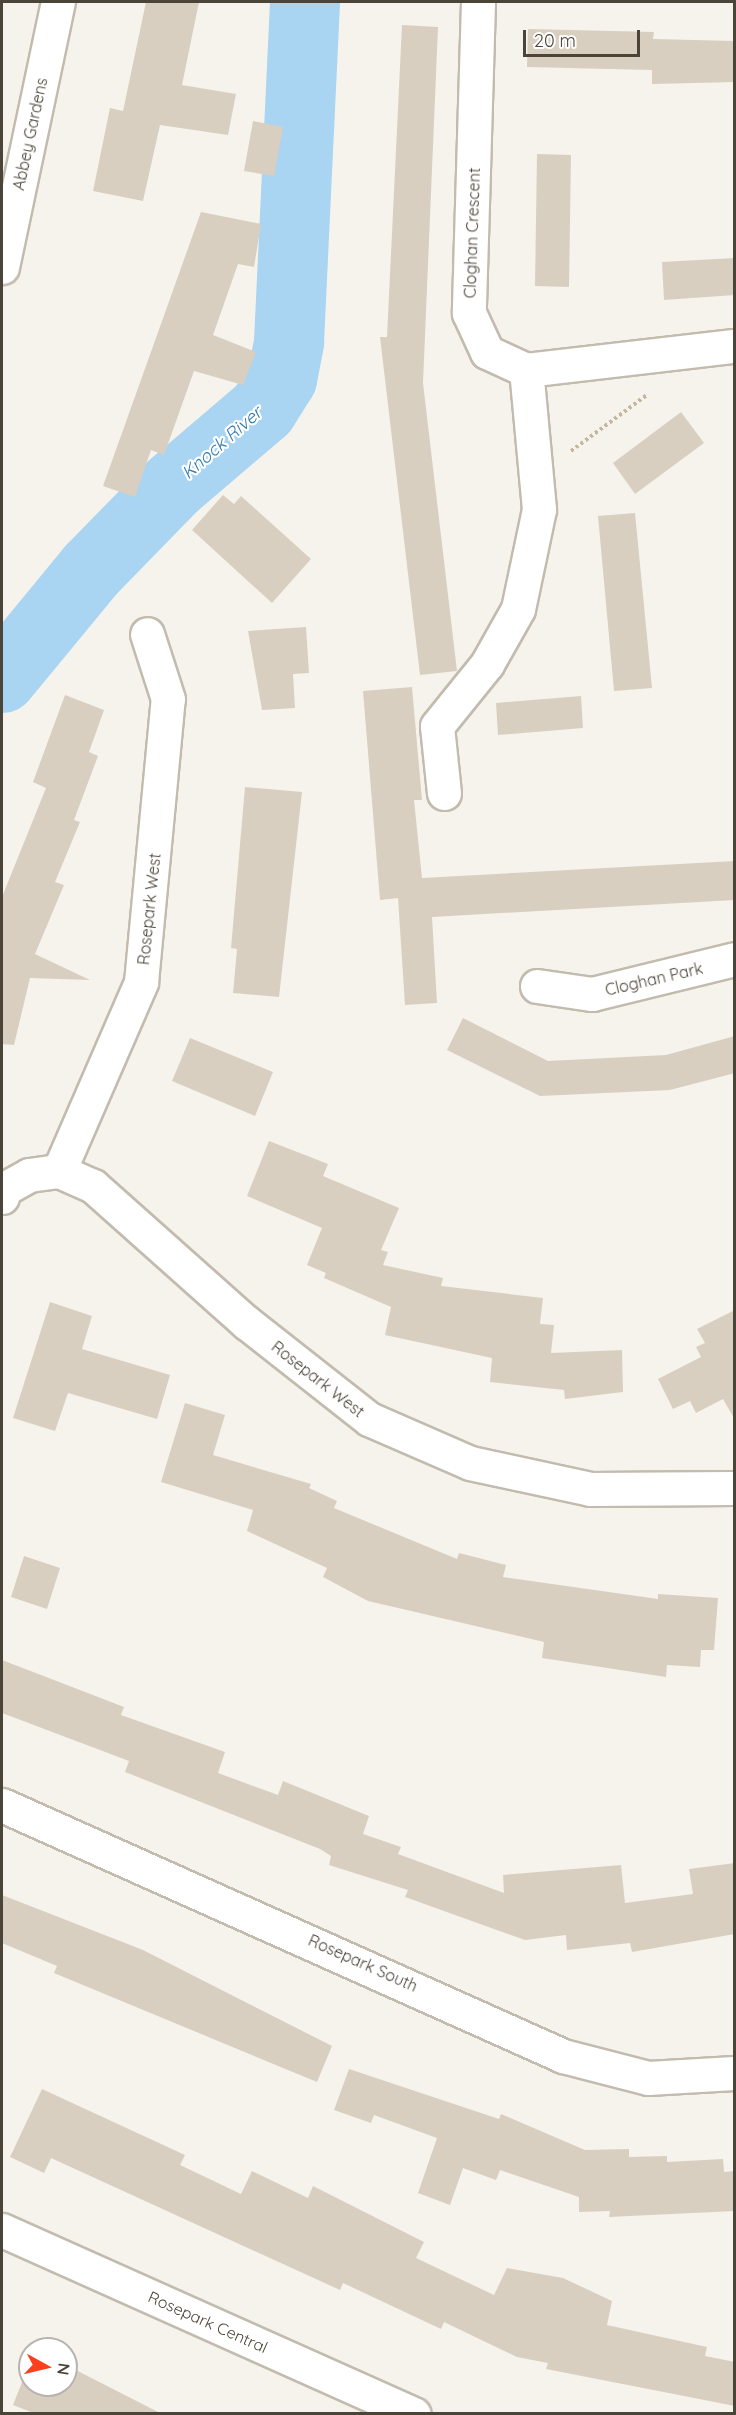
<!DOCTYPE html>
<style>
body{margin:0}
#map{position:relative;width:736px;height:2415px;overflow:hidden;background:#f6f3ec;font-family:Quicksand,sans-serif}
div>[style]{position:absolute}
.river>*{height:70px;margin:-35px;padding:0 35px;transform-origin:35px;border-radius:35px;background:#a9d4f2}
.building>*{inset:0;background:#d8cfc1}
.path>*{height:4px;margin-top:-2px;transform-origin:0;background:repeating-linear-gradient(90deg,#c4b79f 0 3px,transparent 0 6px)}
.roads{filter:drop-shadow(2px 0 #c2bbae) drop-shadow(-2px 0 #c2bbae) drop-shadow(0 2px #c2bbae) drop-shadow(0 -2px #c2bbae)}
.minor>*{height:33px;margin:-16.5px;padding:0 16.5px;transform-origin:16.5px;border-radius:16.5px;background:#fff}
span{translate:-50% -50%;white-space:nowrap;text-align:center;line-height:1.15;-webkit-text-stroke:4.5px #fff;paint-order:stroke}
.street-label{font-size:16px;color:#4b4439}
.water-label{font-size:18px;color:#2e7ab2;font-style:italic}
.frame{position:absolute;inset:0;border:3px solid #4b4439;pointer-events:none}
.north{position:absolute;left:18px;top:2337px;width:60px;height:60px;box-sizing:border-box;background:#fff;border:2px solid #b7b4b0;border-radius:50%;rotate:98deg;font-size:16px;font-weight:700;line-height:24px;text-align:center;color:#4b4439}
.north::after{content:'';display:block;margin:auto;width:21px;height:27px;background:#fc3f1d;clip-path:polygon(50% 0,100% 100%,50% 72%,0 100%)}
.scale{position:absolute;left:523px;top:30px;width:117px;height:27px;box-sizing:border-box;border:3px solid #4b4439;border-top:0;padding-left:8px;font-size:18px;line-height:21px;white-space:nowrap;color:#4b4439;-webkit-text-stroke:4px #fff;paint-order:stroke}
</style>
<div id="map">
<div class="river">
<div style="left:2px;top:678px;width:140px;rotate:-50.5deg"></div>
<div style="left:91px;top:570px;width:119px;rotate:-45.7deg"></div>
<div style="left:174px;top:485px;width:117px;rotate:-40.5deg"></div>
<div style="left:263px;top:409px;width:36px;rotate:-58deg"></div>
<div style="left:282px;top:379px;width:38px;rotate:-79deg"></div>
<div style="left:289px;top:342px;width:340px;rotate:-87.3deg"></div>
</div>
<div class="building">
<div style="clip-path:polygon(146px 2px,199px 2px,182px 85px,236px 94px,228px 135px,160px 125px,143px 201px,93px 191px,110px 108px,123px 111px)"></div>
<div style="clip-path:polygon(402px 25px,438px 27px,423px 383px,457px 671px,420px 675px,380px 337px,387px 337px)"></div>
<div style="clip-path:polygon(528px 29px,654px 32px,653px 39px,735px 41px,735px 82px,652px 84px,652px 70px,527px 67px)"></div>
<div style="clip-path:polygon(253px 121px,283px 127px,274px 176px,244px 171px)"></div>
<div style="clip-path:polygon(537px 154px,571px 155px,569px 287px,535px 286px)"></div>
<div style="clip-path:polygon(201px 212px,261px 224px,254px 267px,238px 264px,213px 335px,256px 352px,243px 385px,194px 371px,164px 455px,151px 450px,135px 497px,103px 486px)"></div>
<div style="clip-path:polygon(735px 258px,735px 295px,664px 300px,662px 262px)"></div>
<div style="clip-path:polygon(681px 412px,704px 443px,635px 494px,613px 463px)"></div>
<div style="clip-path:polygon(223px 495px,234px 504px,241px 496px,311px 559px,272px 603px,192px 530px)"></div>
<div style="clip-path:polygon(635px 513px,652px 688px,614px 691px,598px 516px)"></div>
<div style="clip-path:polygon(306px 627px,309px 673px,293px 674px,295px 708px,262px 710px,248px 631px)"></div>
<div style="clip-path:polygon(412px 687px,422px 800px,414px 800px,422px 878px,735px 861px,735px 900px,432px 917px,437px 1003px,405px 1005px,398px 898px,380px 900px,363px 691px)"></div>
<div style="clip-path:polygon(65px 695px,104px 710px,89px 752px,98px 756px,74px 820px,80px 822px,55px 882px,64px 885px,35px 954px,90px 980px,30px 978px,14px 1045px,2px 1044px,2px 897px,46px 788px,33px 782px)"></div>
<div style="clip-path:polygon(581px 696px,583px 728px,498px 735px,496px 703px)"></div>
<div style="clip-path:polygon(245px 787px,302px 792px,279px 997px,233px 993px,237px 949px,231px 948px)"></div>
<div style="clip-path:polygon(463px 1018px,548px 1061px,666px 1055px,735px 1036px,735px 1073px,670px 1090px,540px 1096px,447px 1050px)"></div>
<div style="clip-path:polygon(190px 1038px,273px 1072px,255px 1116px,172px 1081px)"></div>
<div style="clip-path:polygon(269px 1141px,328px 1164px,323px 1176px,399px 1208px,381px 1250px,388px 1252px,383px 1265px,443px 1278px,441px 1286px,543px 1298px,540px 1324px,554px 1325px,551px 1353px,622px 1350px,623px 1392px,565px 1399px,564px 1390px,490px 1382px,492px 1358px,385px 1335px,391px 1307px,324px 1278px,326px 1273px,307px 1265px,322px 1228px,247px 1196px)"></div>
<div style="clip-path:polygon(50px 1302px,92px 1316px,82px 1349px,170px 1375px,157px 1419px,68px 1393px,55px 1431px,13px 1418px)"></div>
<div style="clip-path:polygon(735px 1310px,735px 1420px,723px 1399px,696px 1413px,690px 1401px,673px 1409px,658px 1379px,701px 1357px,696px 1347px,705px 1343px,697px 1329px)"></div>
<div style="clip-path:polygon(185px 1403px,225px 1415px,213px 1455px,311px 1484px,309px 1488px,337px 1501px,334px 1508px,457px 1559px,459px 1553px,506px 1565px,503px 1577px,658px 1599px,658px 1594px,718px 1598px,714px 1650px,701px 1650px,700px 1667px,667px 1665px,666px 1677px,542px 1658px,544px 1642px,368px 1601px,323px 1577px,327px 1568px,247px 1531px,253px 1510px,161px 1482px)"></div>
<div style="clip-path:polygon(24px 1556px,60px 1568px,47px 1609px,11px 1597px)"></div>
<div style="clip-path:polygon(2px 1660px,124px 1707px,121px 1715px,225px 1752px,218px 1773px,278px 1795px,283px 1781px,369px 1816px,363px 1834px,401px 1847px,398px 1854px,504px 1893px,503px 1875px,621px 1865px,625px 1903px,693px 1894px,689px 1869px,735px 1863px,735px 1934px,632px 1952px,630px 1943px,567px 1950px,566px 1935px,525px 1940px,405px 1897px,408px 1890px,329px 1865px,331px 1856px,320px 1849px,125px 1772px,129px 1761px,2px 1713px)"></div>
<div style="clip-path:polygon(2px 1895px,143px 1950px,332px 2046px,317px 2082px,54px 1973px,57px 1966px,2px 1943px)"></div>
<div style="clip-path:polygon(349px 2069px,499px 2119px,501px 2114px,585px 2150px,629px 2149px,629px 2157px,667px 2156px,667px 2162px,723px 2159px,724px 2172px,735px 2171px,735px 2211px,609px 2217px,610px 2211px,579px 2212px,579px 2197px,500px 2170px,496px 2180px,463px 2168px,450px 2205px,418px 2193px,437px 2138px,374px 2115px,371px 2123px,334px 2110px)"></div>
<div style="clip-path:polygon(42px 2089px,185px 2155px,180px 2165px,241px 2194px,252px 2171px,308px 2198px,313px 2186px,424px 2242px,416px 2258px,494px 2295px,507px 2268px,563px 2278px,612px 2301px,607px 2325px,707px 2347px,705px 2356px,735px 2362px,735px 2406px,546px 2369px,548px 2363px,517px 2357px,444px 2322px,441px 2329px,343px 2283px,340px 2290px,51px 2158px,44px 2173px,10px 2157px)"></div>
<div style="clip-path:polygon(30px 2362px,30px 2385px,66px 2385px,66px 2365px,162px 2414px,36px 2414px,13px 2405px)"></div>
</div>
<div class="path">
<div style="left:571px;top:451px;width:94px;rotate:-36.4deg"></div>
</div>
<div class="roads">
<div class="minor">
<div style="left:478px;top:2px;width:311px;rotate:91.7deg"></div>
<div style="left:469px;top:313px;width:43px;rotate:65.2deg"></div>
<div style="left:487px;top:352px;width:43px;rotate:24.8deg"></div>
<div style="left:526px;top:370px;width:209px;rotate:-6.6deg"></div>
<div style="left:2px;top:267px;width:271px;rotate:-78.1deg"></div>
<div style="left:444px;top:793px;width:67px;rotate:-96deg"></div>
<div style="left:437px;top:726px;width:80px;rotate:-51.1deg"></div>
<div style="left:487px;top:664px;width:63px;rotate:-60.6deg"></div>
<div style="left:518px;top:609px;width:102px;rotate:-78.1deg"></div>
<div style="left:539px;top:509px;width:140px;rotate:-95.3deg"></div>
<div style="left:537px;top:986px;width:56px;rotate:8.3deg"></div>
<div style="left:592px;top:994px;width:146px;rotate:-13.8deg"></div>
<div style="left:59px;top:1171px;width:206px;rotate:-66.5deg"></div>
<div style="left:141px;top:982px;width:284px;rotate:-84.6deg"></div>
<div style="left:168px;top:699px;width:68px;rotate:-107.9deg"></div>
<div style="left:2px;top:1197px;width:8px;rotate:-76deg"></div>
<div style="left:4px;top:1189px;width:29px;rotate:-29deg"></div>
<div style="left:29px;top:1175px;width:30px;rotate:-8deg"></div>
<div style="left:59px;top:1171px;width:37px;rotate:24deg"></div>
<div style="left:93px;top:1186px;width:206px;rotate:41.7deg"></div>
<div style="left:247px;top:1323px;width:155px;rotate:38.2deg"></div>
<div style="left:369px;top:1419px;width:110px;rotate:23.5deg"></div>
<div style="left:470px;top:1463px;width:123px;rotate:12.2deg"></div>
<div style="left:590px;top:1489px;width:144px;rotate:-0.4deg"></div>
<div style="left:2px;top:1805px;width:615px;rotate:24.1deg"></div>
<div style="left:563px;top:2056px;width:88px;rotate:14.5deg"></div>
<div style="left:648px;top:2078px;width:86px;rotate:-3.3deg"></div>
<div style="left:2px;top:2230px;width:451px;rotate:24.1deg"></div>
</div>
</div>
<div class="street-label">
<span style="left:30px;top:134px;rotate:-78deg">Abbey Gardens</span>
<span style="left:472px;top:233px;rotate:-88deg">Cloghan Crescent</span>
<span style="left:149px;top:909px;rotate:-84deg">Rosepark West</span>
<span style="left:654px;top:979px;rotate:-13deg">Cloghan Park</span>
<span style="left:318px;top:1379px;rotate:38deg">Rosepark West</span>
<span style="left:363px;top:1963px;rotate:24deg">Rosepark South</span>
<span style="left:208px;top:2322px;rotate:24deg">Rosepark Central</span>
</div>
<div class="water-label">
<span style="left:222px;top:443px;rotate:-41deg">Knock River</span>
</div>
<div class="frame"></div>
<div class="north">N</div>
<div class="scale">20 m</div>
</div>
